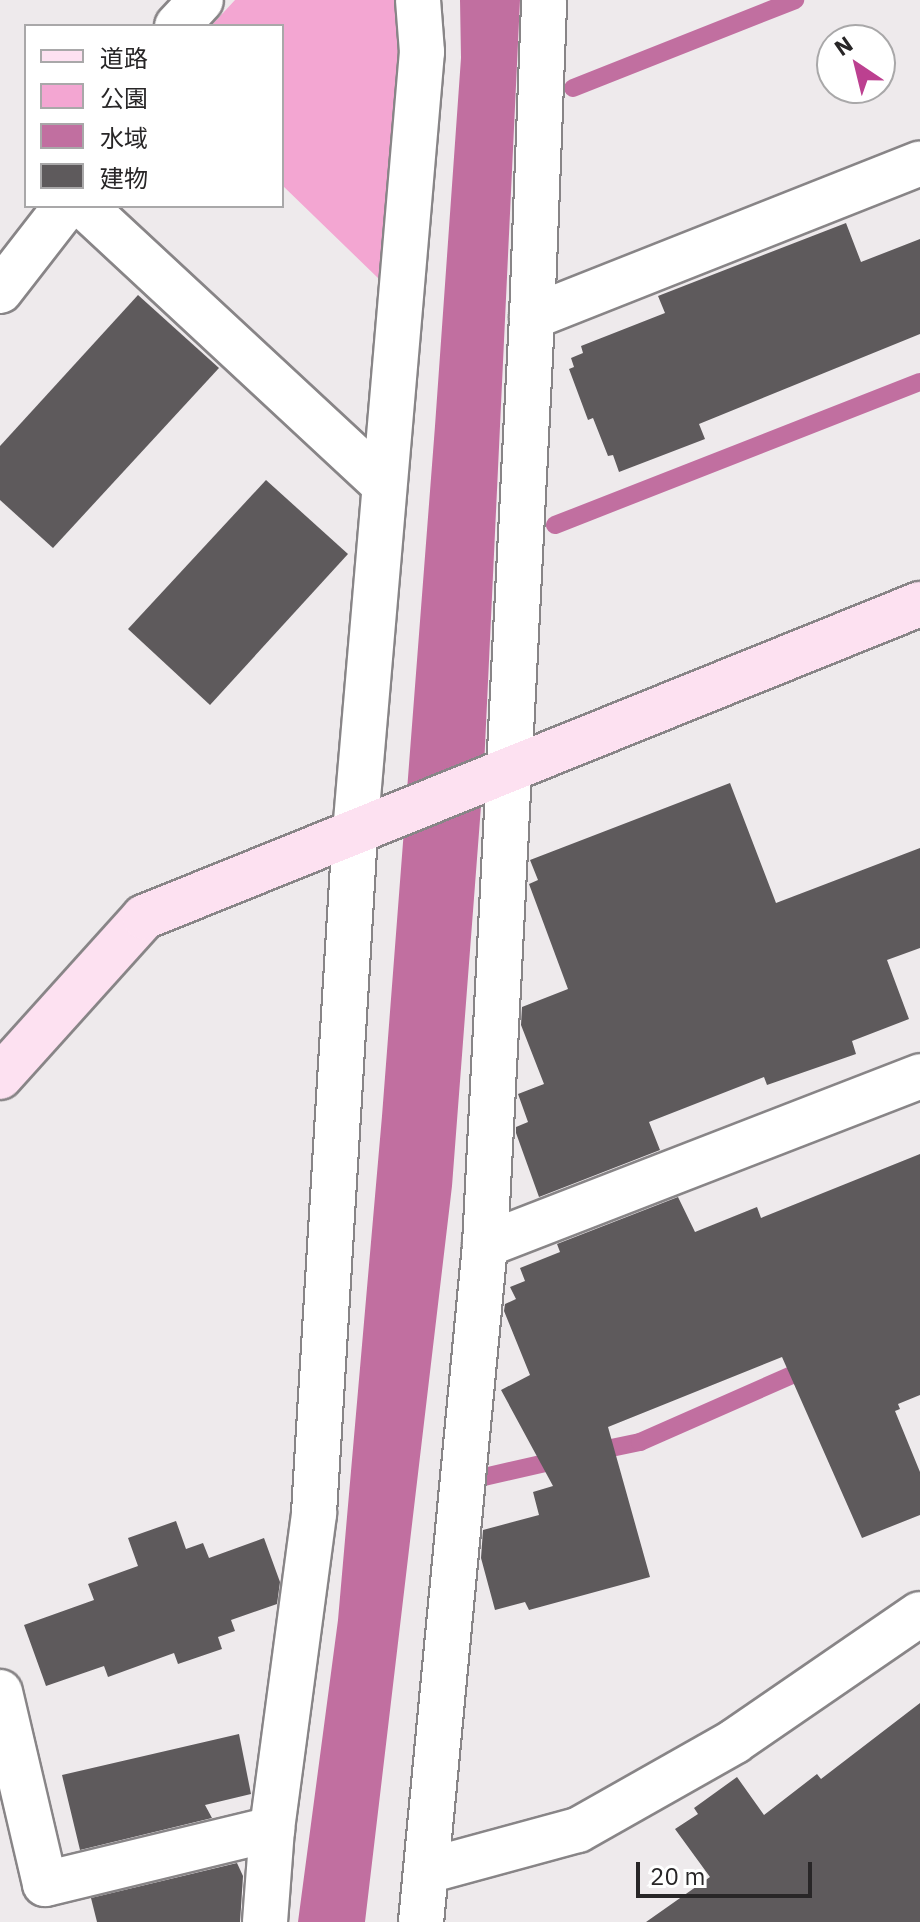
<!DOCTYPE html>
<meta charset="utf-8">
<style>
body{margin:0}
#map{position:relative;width:920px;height:1922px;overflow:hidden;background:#eeeaec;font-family:"IBM Plex Sans","Noto Sans JP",sans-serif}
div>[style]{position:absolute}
.green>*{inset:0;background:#f3a6d2}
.water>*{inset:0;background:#c16fa0}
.stream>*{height:18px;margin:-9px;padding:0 9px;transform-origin:9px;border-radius:9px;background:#c16fa0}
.building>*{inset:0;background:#5e5a5c}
.roads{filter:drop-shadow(2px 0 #888587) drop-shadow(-2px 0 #888587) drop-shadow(0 2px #888587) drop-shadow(0 -2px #888587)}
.street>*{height:44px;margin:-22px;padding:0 22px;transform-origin:22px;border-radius:22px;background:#fff}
.secondary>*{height:44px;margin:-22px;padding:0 22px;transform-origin:22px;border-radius:22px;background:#fde1f1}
span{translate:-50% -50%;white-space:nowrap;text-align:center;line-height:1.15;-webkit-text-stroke:8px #fff;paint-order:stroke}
.legend{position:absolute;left:24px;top:24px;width:260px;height:184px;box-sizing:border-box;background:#fff;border:2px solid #a9a8a9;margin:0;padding:10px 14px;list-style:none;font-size:24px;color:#282627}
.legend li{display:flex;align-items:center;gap:16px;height:40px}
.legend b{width:40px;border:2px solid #a9a8a9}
.north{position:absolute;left:816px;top:24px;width:80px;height:80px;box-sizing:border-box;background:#fff;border:2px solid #a9a8a9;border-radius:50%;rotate:325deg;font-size:22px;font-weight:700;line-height:32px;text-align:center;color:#282627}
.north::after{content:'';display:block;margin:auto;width:28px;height:36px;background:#bc4090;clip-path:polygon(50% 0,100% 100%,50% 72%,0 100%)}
.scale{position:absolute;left:636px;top:1862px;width:176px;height:36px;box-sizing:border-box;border:4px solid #282627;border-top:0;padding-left:10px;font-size:24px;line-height:28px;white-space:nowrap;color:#282627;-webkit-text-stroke:6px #fff;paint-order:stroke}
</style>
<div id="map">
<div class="green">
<div style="clip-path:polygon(235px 0,403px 0,402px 108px,379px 279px,282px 185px,282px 26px,211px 26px)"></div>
</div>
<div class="water">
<div style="clip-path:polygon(460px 0,520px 0,484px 767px,452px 1186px,365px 1922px,298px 1922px,338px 1620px,382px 1116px,435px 426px,461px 58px)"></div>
</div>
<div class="stream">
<div style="left:573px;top:88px;width:239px;rotate:-21.6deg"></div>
<div style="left:555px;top:525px;width:392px;rotate:-21.4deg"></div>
<div style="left:592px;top:1452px;width:49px;rotate:-11.8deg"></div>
<div style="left:640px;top:1442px;width:186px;rotate:-23.8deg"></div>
<div style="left:484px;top:1477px;width:81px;rotate:-12.8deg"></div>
</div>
<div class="building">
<div style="clip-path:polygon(846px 223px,861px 262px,920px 239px,920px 334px,699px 424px,705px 439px,619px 472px,613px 455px,608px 456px,593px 418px,588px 420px,569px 369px,574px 367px,571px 358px,583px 353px,581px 346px,665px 313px,658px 296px)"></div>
<div style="clip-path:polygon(138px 295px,219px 368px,53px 548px,0 500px,0 446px)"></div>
<div style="clip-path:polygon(266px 480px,348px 554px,210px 705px,128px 629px)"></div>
<div style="clip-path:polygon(730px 783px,776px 903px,920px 848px,920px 948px,887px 960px,909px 1019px,852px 1041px,856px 1054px,767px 1085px,764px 1077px,649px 1122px,660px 1150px,539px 1197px,516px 1133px,516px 1127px,528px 1122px,518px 1094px,544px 1084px,521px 1025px,522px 1007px,568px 989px,529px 884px,538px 880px,530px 860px)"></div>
<div style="clip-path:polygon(920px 1154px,920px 1395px,898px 1404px,900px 1409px,895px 1411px,920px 1472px,920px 1515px,862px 1538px,782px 1357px,608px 1427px,650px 1577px,529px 1610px,525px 1602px,495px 1610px,481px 1558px,483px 1530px,539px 1515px,533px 1492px,553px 1486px,501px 1390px,530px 1375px,504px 1311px,505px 1304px,516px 1299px,510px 1287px,525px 1281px,520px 1268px,560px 1252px,557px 1244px,678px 1197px,695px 1232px,757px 1207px,761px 1218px)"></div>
<div style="clip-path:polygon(176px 1521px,186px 1549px,203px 1543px,209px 1558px,264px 1538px,280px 1582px,277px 1604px,231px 1620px,235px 1631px,218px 1637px,222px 1649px,178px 1664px,174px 1653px,108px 1677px,104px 1666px,46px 1686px,24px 1625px,94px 1600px,88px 1584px,138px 1566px,128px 1538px)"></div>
<div style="clip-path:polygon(920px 1703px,920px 1922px,646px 1922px,710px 1877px,675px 1829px,698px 1814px,694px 1808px,737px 1777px,764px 1815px,817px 1774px,821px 1779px)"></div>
<div style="clip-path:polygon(239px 1734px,251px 1794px,205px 1805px,212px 1818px,80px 1850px,62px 1775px)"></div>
<div style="clip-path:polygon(237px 1863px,243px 1876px,240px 1922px,97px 1922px,91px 1898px)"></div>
</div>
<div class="roads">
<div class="street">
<div style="left:177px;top:26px;width:35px;rotate:-47deg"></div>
<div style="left:84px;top:206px;width:408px;rotate:42.9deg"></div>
<div style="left:0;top:291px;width:108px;rotate:-52.2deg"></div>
<div style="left:532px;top:317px;width:317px;rotate:-87.8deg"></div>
<div style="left:485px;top:1245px;width:467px;rotate:-21.2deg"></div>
<div style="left:0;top:1692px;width:197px;rotate:76.8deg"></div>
<div style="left:45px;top:1884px;width:234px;rotate:-13.6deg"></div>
<div style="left:427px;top:1871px;width:156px;rotate:-15.2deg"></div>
<div style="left:578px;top:1830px;width:180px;rotate:-29.5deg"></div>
<div style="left:735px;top:1741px;width:224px;rotate:-34.5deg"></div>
<div style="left:265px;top:1922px;width:93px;rotate:-85.7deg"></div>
<div style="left:272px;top:1829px;width:319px;rotate:-82.4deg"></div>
<div style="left:314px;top:1513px;width:681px;rotate:-86.55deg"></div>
<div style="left:355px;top:833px;width:784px;rotate:-85.1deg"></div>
<div style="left:422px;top:52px;width:52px;rotate:-94.4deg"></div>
<div style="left:421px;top:1922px;width:680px;rotate:-84.6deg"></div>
<div style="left:485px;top:1245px;width:929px;rotate:-87.1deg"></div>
<div style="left:532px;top:317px;width:417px;rotate:-21.6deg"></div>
</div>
<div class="secondary">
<div style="left:0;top:1077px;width:215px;rotate:-48deg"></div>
<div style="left:144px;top:917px;width:837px;rotate:-21.97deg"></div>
</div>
</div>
<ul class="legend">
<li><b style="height:10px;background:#fde1f1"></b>道路</li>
<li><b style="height:22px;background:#f3a6d2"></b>公園</li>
<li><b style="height:22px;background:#c16fa0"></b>水域</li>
<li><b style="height:22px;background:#5e5a5c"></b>建物</li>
</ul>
<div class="north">N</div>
<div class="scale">20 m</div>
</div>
